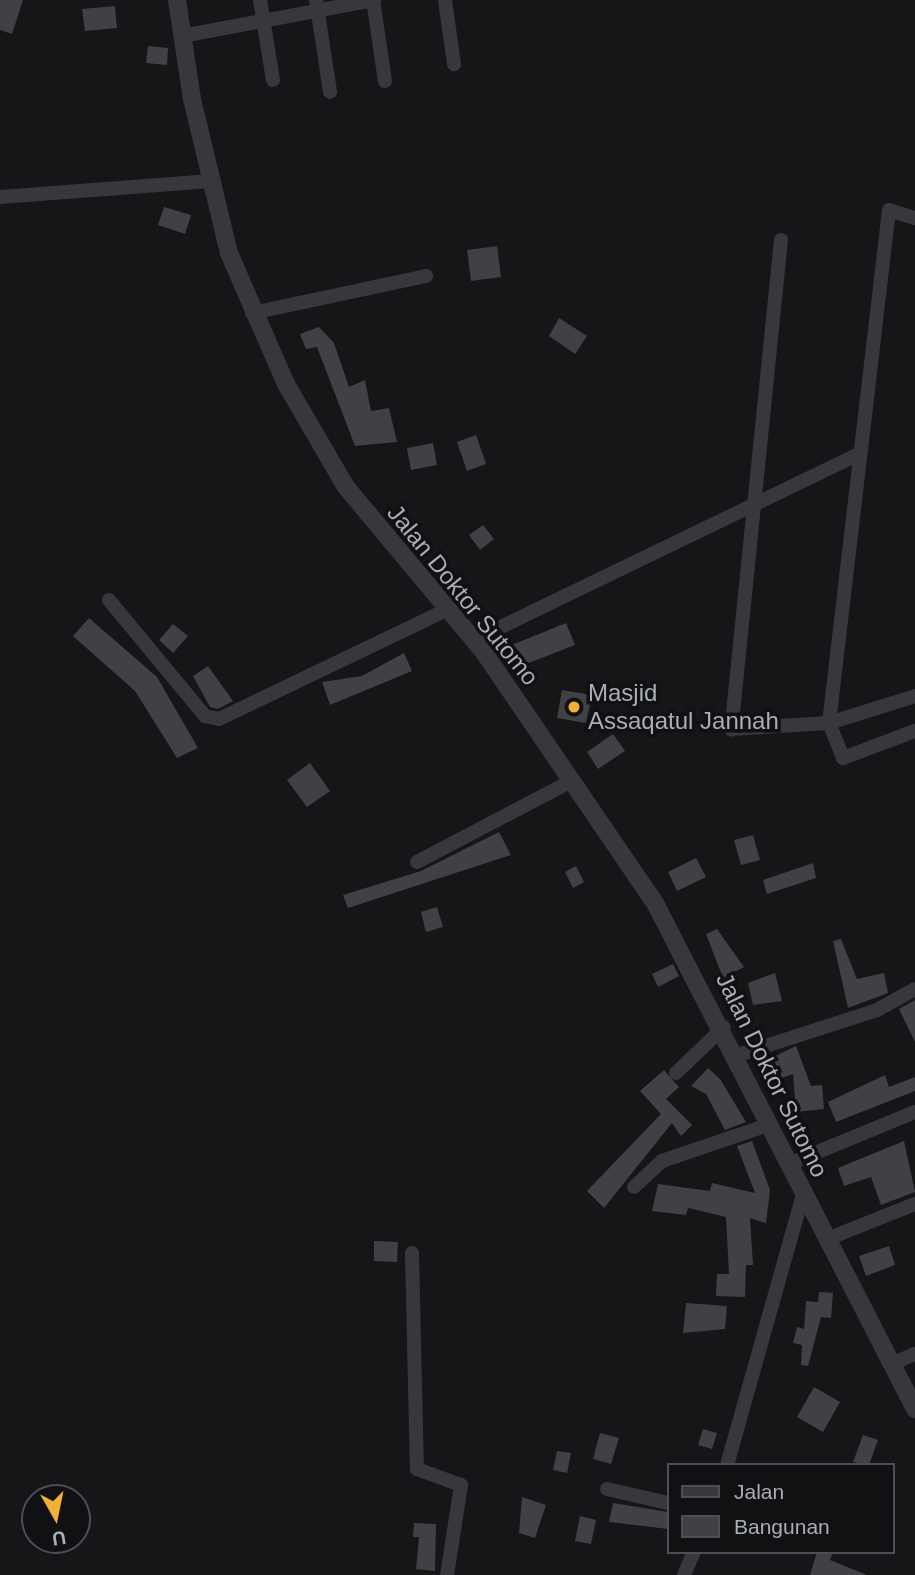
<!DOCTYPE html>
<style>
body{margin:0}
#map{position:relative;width:915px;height:1575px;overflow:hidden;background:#161618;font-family:Helvetica,sans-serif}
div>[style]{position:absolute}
.building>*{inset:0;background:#404145}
.minor>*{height:14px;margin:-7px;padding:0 7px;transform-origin:7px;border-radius:7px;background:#37383d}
.tertiary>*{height:18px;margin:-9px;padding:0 9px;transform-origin:9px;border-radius:9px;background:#37383d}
.dots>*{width:19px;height:19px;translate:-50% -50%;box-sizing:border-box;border:4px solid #111113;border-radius:50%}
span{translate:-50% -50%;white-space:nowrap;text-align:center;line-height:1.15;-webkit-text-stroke:7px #111113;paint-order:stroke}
.street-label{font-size:24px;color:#a8adb8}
.poi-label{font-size:24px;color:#a8adb8}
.left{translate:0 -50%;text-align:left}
.legend{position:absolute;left:667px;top:1463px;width:228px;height:91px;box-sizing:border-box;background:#111113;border:2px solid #4d4f55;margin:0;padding:9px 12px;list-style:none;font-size:21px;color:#a8adb8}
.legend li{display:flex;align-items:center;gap:14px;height:35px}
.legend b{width:35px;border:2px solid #4d4f55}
.north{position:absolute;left:21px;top:1484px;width:70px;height:70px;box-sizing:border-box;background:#111113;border:2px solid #4d4f55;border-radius:50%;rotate:171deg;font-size:19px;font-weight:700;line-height:28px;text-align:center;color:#a8adb8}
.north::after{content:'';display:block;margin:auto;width:24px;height:32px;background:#f2b134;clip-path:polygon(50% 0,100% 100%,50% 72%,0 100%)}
</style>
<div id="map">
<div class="building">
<div style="clip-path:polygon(0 0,23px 0,12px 34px,0 30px)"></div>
<div style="clip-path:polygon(115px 6px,117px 28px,85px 31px,82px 9px)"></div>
<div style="clip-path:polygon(148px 46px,168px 48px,167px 65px,146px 63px)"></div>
<div style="clip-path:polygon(164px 207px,191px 215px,185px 234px,158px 225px)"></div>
<div style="clip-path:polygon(497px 246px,501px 277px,471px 281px,467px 250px)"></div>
<div style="clip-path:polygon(559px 318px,587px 336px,575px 354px,549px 336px)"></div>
<div style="clip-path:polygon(319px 327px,334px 343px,349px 387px,365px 380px,371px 411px,389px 408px,397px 442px,355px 446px,317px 347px,306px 349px,300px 334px)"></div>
<div style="clip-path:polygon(476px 435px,486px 464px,467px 471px,457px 442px)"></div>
<div style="clip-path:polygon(433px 443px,437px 465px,411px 470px,407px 448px)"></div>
<div style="clip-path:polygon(483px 525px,494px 539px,480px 550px,469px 535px)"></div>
<div style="clip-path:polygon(89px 618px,157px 677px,198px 748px,177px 758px,135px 691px,73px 636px)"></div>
<div style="clip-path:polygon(566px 623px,575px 645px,516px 668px,507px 647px)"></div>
<div style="clip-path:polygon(173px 624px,188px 636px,173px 653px,159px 640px)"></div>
<div style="clip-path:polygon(404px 653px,412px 671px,330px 705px,322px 682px,362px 676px)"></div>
<div style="clip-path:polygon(208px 666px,233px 701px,218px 709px,210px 707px,193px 676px)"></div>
<div style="clip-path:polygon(562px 690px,592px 695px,586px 723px,557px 718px)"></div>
<div style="clip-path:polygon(613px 734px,625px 751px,598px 769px,587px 752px)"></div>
<div style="clip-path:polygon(310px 763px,330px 791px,307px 807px,287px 780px)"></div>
<div style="clip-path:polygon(499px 832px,511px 855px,348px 908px,343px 895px,421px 871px)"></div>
<div style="clip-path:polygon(753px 835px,760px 860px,741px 865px,734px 840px)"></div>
<div style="clip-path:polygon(696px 858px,706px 877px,677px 891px,668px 872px)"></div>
<div style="clip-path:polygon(813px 863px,816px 878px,767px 894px,763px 880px)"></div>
<div style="clip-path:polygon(576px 866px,584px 882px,573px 888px,565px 872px)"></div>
<div style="clip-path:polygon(437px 907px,443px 927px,426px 932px,421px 912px)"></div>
<div style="clip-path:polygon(717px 929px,744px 967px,723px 978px,706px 934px)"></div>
<div style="clip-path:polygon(841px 939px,857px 979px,884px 973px,888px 993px,848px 1008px,833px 941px)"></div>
<div style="clip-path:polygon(673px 964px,679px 976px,658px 987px,652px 974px)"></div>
<div style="clip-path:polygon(775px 973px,782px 1001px,753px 1005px,748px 983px)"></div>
<div style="clip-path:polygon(915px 1000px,915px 1042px,899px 1009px)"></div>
<div style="clip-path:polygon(796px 1046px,811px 1086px,822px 1085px,824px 1109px,796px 1112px,793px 1074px,776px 1080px,769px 1059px)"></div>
<div style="clip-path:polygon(708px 1068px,720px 1079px,746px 1122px,725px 1130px,706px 1094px,691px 1086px)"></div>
<div style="clip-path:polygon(664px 1070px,679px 1087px,666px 1099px,692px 1125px,681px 1136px,672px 1123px,604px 1208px,587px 1191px,661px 1114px,640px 1091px)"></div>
<div style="clip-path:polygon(885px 1075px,889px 1087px,915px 1077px,915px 1091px,836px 1122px,828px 1102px)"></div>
<div style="clip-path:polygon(752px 1141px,770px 1190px,766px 1223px,750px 1218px,753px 1265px,746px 1265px,745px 1297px,716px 1296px,717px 1274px,729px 1274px,726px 1217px,688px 1208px,686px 1215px,652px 1211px,658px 1184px,710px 1191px,712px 1183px,755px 1193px,737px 1146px)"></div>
<div style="clip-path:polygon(904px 1141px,915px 1192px,881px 1205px,871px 1177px,844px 1186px,838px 1168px)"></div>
<div style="clip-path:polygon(374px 1241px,398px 1242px,397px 1262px,374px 1261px)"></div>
<div style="clip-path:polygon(889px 1246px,895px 1265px,866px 1276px,859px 1256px)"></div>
<div style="clip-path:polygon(819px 1292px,833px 1293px,831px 1318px,821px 1317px,808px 1366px,801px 1365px,802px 1345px,793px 1343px,797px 1327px,804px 1329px,806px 1301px,818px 1302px)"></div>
<div style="clip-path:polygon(686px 1303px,727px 1306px,725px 1329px,683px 1333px)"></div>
<div style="clip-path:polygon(814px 1387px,840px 1402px,823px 1432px,797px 1417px)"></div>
<div style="clip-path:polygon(703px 1429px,717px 1433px,712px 1449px,698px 1445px)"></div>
<div style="clip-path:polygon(600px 1433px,619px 1438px,611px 1464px,593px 1459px)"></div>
<div style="clip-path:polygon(863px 1435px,878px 1440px,869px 1465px,853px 1462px)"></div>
<div style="clip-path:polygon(557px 1451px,571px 1453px,567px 1473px,553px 1470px)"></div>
<div style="clip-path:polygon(522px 1497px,546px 1505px,535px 1538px,519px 1533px)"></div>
<div style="clip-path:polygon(613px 1503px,668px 1512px,668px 1529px,609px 1522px)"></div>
<div style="clip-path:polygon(580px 1516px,596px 1520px,591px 1544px,575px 1541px)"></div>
<div style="clip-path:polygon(414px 1523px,436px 1524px,435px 1571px,416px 1569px,419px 1537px,413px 1537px)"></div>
<div style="clip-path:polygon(817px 1552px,833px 1552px,830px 1560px,867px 1575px,810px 1575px)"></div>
</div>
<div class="minor">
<div style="left:260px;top:0;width:81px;rotate:80.8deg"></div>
<div style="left:316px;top:0;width:93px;rotate:81.3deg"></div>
<div style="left:373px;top:0;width:82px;rotate:81.6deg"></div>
<div style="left:445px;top:0;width:65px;rotate:82deg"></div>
<div style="left:182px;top:36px;width:196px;rotate:-10.6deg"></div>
<div style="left:0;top:197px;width:212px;rotate:-4.3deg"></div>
<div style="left:915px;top:218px;width:27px;rotate:-163deg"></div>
<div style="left:889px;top:210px;width:516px;rotate:96.67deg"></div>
<div style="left:829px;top:723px;width:38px;rotate:68deg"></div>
<div style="left:843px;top:758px;width:77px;rotate:-20.6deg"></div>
<div style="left:781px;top:240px;width:492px;rotate:95.8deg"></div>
<div style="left:731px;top:729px;width:98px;rotate:-3.5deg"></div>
<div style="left:829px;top:723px;width:90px;rotate:-17.4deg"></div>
<div style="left:252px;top:313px;width:178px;rotate:-12deg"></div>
<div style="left:109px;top:600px;width:151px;rotate:50.4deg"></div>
<div style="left:205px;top:716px;width:14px;rotate:12deg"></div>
<div style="left:219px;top:719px;width:253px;rotate:-25.6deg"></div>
<div style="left:474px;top:640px;width:424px;rotate:-25.8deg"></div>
<div style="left:417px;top:862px;width:176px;rotate:-27.7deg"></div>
<div style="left:738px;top:1055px;width:146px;rotate:-17.9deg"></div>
<div style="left:877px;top:1010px;width:43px;rotate:-28.9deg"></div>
<div style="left:676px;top:1073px;width:66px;rotate:-43.8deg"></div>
<div style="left:791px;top:1163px;width:134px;rotate:-22.4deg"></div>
<div style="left:634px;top:1187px;width:38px;rotate:-43deg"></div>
<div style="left:662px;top:1161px;width:115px;rotate:-18.7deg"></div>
<div style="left:827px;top:1239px;width:95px;rotate:-21.7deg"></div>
<div style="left:412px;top:1253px;width:216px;rotate:88.7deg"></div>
<div style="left:417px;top:1469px;width:47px;rotate:20deg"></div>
<div style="left:461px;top:1485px;width:91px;rotate:98.8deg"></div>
<div style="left:890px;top:1365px;width:27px;rotate:-24deg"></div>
<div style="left:727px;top:1465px;width:281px;rotate:-74.3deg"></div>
<div style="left:607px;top:1489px;width:63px;rotate:12.9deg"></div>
<div style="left:684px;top:1575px;width:25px;rotate:-67deg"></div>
</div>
<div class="tertiary">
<div style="left:177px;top:0;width:100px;rotate:81.4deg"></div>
<div style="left:192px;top:99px;width:158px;rotate:76.5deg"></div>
<div style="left:229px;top:253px;width:143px;rotate:66.5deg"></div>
<div style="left:286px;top:384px;width:119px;rotate:59.8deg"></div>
<div style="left:346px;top:487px;width:214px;rotate:50.1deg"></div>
<div style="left:483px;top:651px;width:307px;rotate:55.7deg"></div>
<div style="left:656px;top:905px;width:567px;rotate:62.8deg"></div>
</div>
<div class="dots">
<div style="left:574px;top:707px;background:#f2b134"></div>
</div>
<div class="street-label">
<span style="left:463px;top:595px;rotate:51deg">Jalan Doktor Sutomo</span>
<span style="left:772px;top:1075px;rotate:64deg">Jalan Doktor Sutomo</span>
</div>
<div class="poi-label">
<span class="left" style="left:588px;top:707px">Masjid<br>Assaqatul Jannah</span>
</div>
<ul class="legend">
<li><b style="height:9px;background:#37383d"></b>Jalan</li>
<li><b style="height:19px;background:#404145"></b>Bangunan</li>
</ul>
<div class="north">U</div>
</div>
